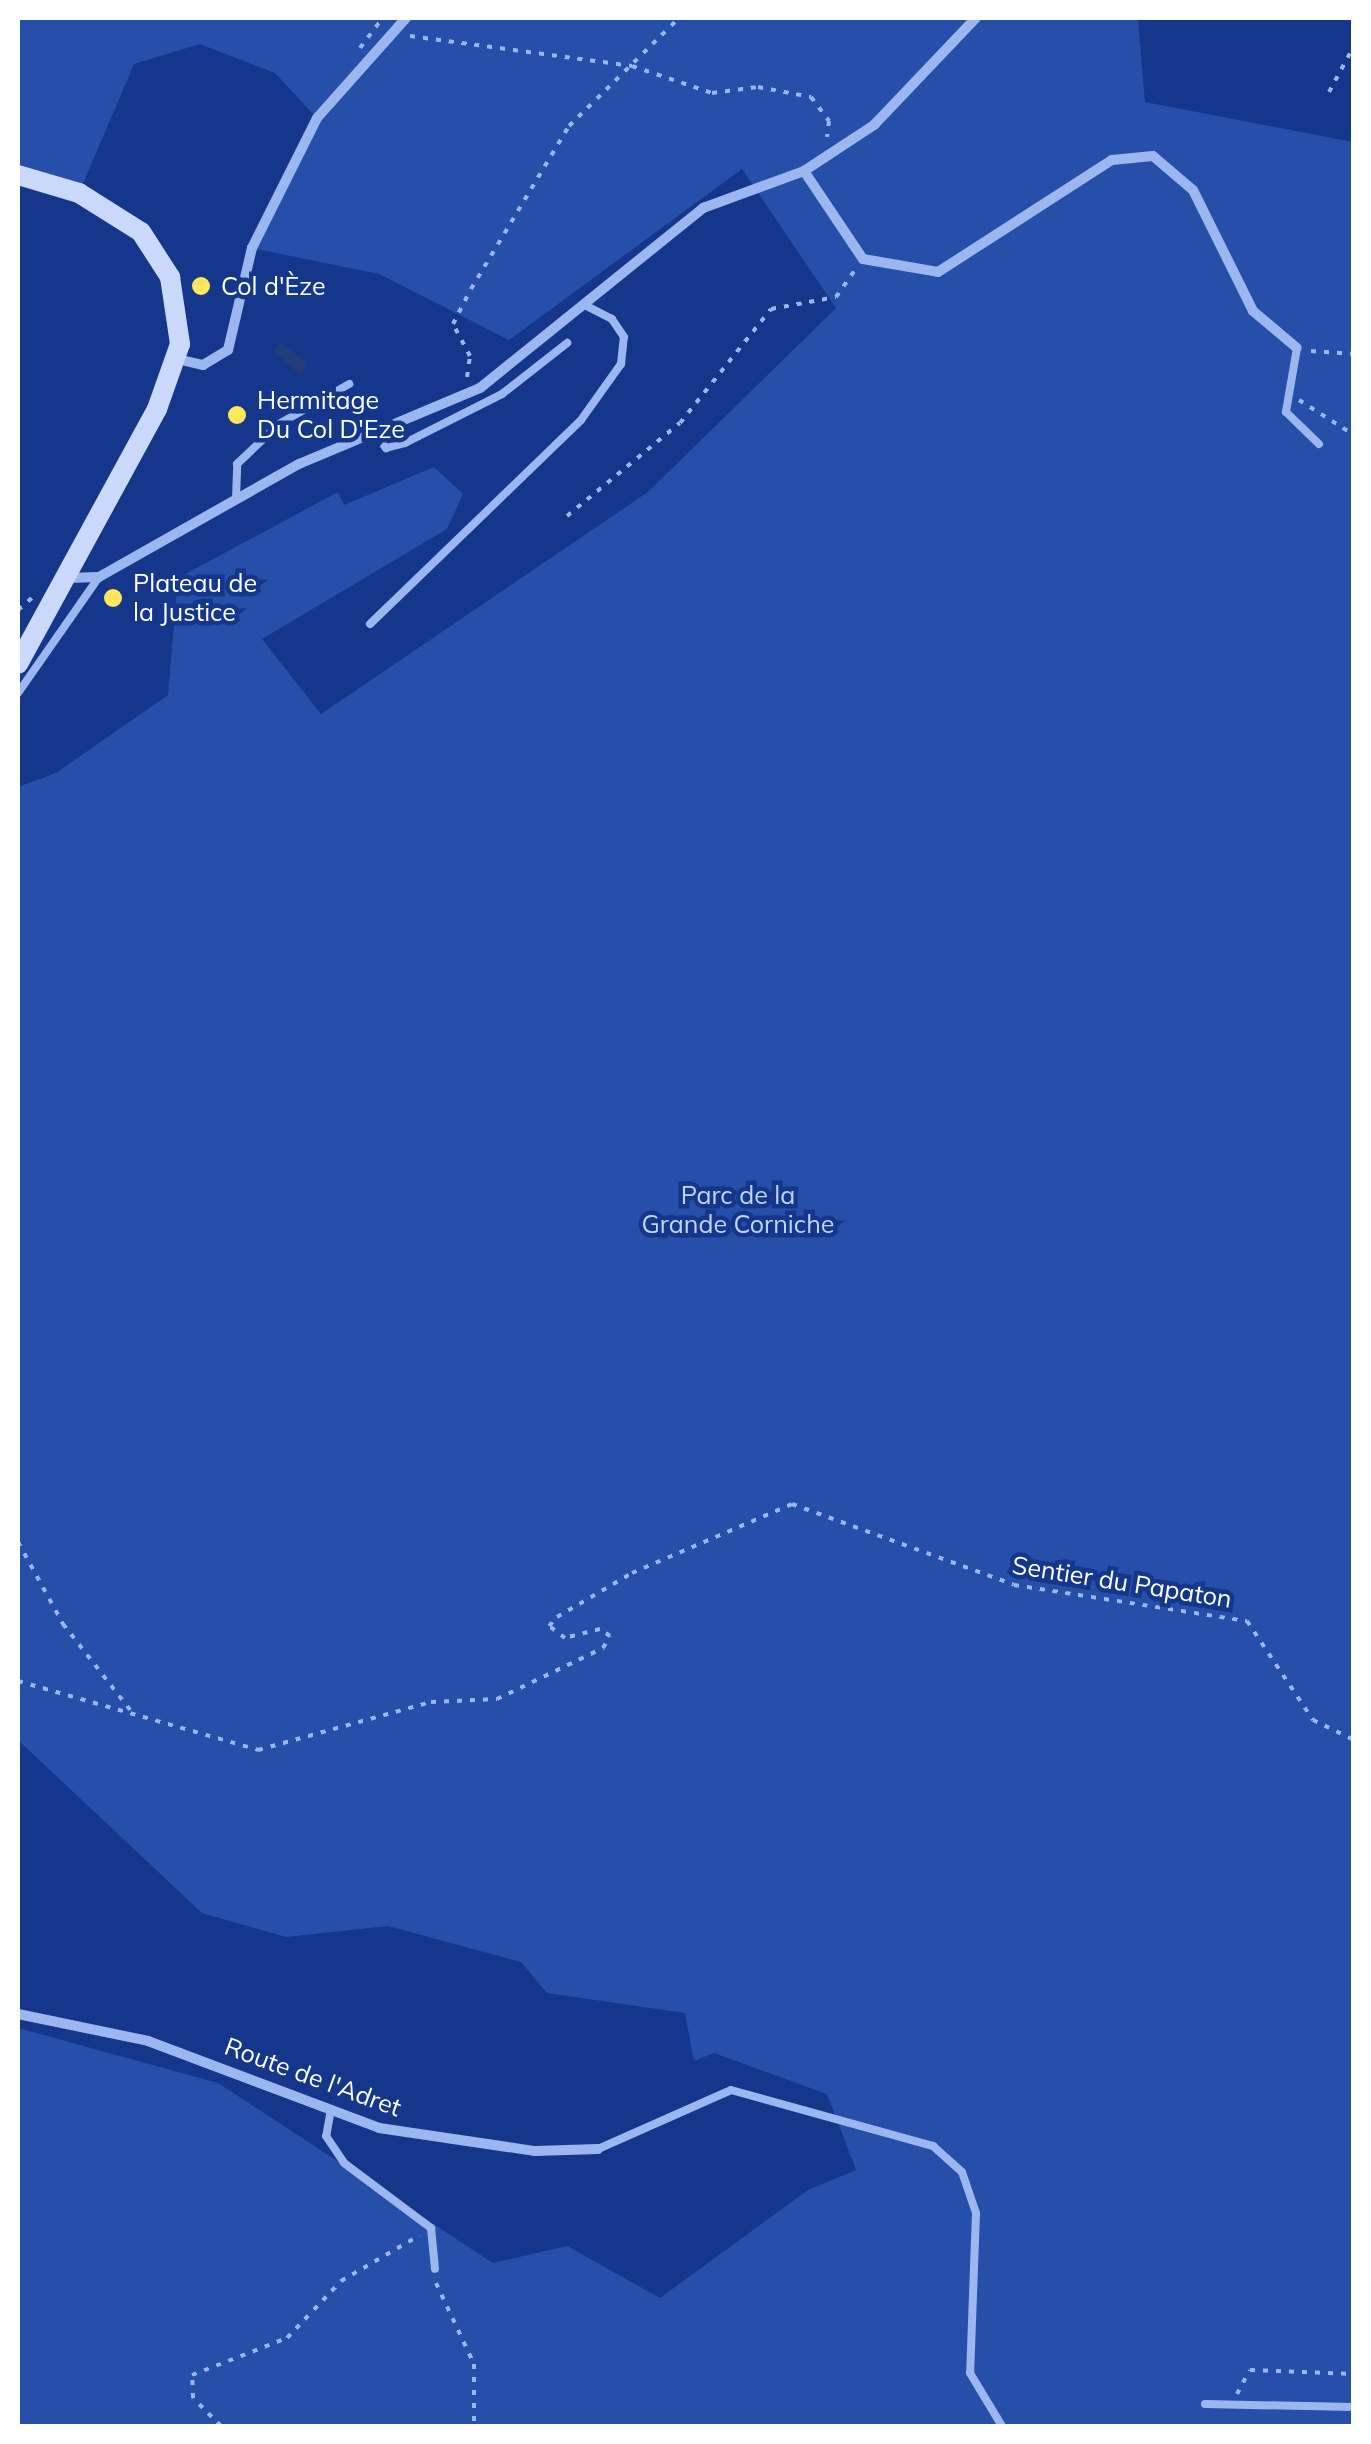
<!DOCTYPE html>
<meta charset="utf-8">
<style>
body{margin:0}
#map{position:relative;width:1371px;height:2444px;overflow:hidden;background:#14378b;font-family:Mulish,sans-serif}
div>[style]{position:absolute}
.green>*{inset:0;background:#264faa}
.water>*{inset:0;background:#233d7b}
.path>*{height:4px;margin-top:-2px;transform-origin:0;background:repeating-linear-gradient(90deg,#9cb6f0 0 5px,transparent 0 13px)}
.lane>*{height:8px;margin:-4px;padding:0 4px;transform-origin:4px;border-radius:4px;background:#9cb6f0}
.street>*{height:10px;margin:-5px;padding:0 5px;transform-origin:5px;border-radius:5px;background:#9cb6f0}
.secondary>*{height:20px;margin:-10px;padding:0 10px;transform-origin:10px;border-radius:10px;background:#cad8fb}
.dots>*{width:28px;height:28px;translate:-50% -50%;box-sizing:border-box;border:5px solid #14378b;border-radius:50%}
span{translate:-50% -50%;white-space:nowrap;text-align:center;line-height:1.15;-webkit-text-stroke:9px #14378b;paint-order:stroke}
.poi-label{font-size:25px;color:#fff}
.left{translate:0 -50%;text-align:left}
.park-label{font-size:25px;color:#c2d4fb}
.street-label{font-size:25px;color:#fff}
.frame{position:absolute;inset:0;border:20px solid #fff;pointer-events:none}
</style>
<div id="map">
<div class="green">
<div style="clip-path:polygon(18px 18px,1138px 18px,1145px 102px,1353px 142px,1353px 2426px,18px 2426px,18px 2028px,218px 2083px,493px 2263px,567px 2246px,660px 2298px,808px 2190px,856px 2170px,827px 2094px,714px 2053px,694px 2061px,685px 2013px,547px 1993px,521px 1962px,388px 1926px,286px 1937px,202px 1913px,18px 1740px,18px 787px,56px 773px,168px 695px,178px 578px,338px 492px,344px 505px,434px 467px,463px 494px,447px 529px,262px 639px,321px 714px,648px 492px,836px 308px,742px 169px,509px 340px,379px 274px,252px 248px,317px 118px,275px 73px,200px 44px,134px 64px,79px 193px,18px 175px)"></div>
</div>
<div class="water">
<div style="clip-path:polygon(280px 343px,307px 362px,302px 376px,274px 352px)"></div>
</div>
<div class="path">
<div style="left:410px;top:36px;width:224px;rotate:7.7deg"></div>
<div style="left:632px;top:66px;width:84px;rotate:18.6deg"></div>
<div style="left:712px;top:93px;width:46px;rotate:-7.4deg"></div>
<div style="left:758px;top:87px;width:54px;rotate:10.7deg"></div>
<div style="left:811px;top:97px;width:30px;rotate:53deg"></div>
<div style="left:829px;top:121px;width:16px;rotate:97deg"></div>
<div style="left:360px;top:48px;width:38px;rotate:-53deg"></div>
<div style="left:1329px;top:92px;width:52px;rotate:-61.5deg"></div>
<div style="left:1311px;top:351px;width:43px;rotate:4deg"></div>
<div style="left:467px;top:377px;width:21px;rotate:-82deg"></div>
<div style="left:470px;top:356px;width:36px;rotate:-118deg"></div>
<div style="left:453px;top:324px;width:39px;rotate:-63deg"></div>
<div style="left:471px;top:289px;width:190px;rotate:-59deg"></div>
<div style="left:569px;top:126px;width:154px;rotate:-44.5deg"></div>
<div style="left:1299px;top:400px;width:65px;rotate:32.5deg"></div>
<div style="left:567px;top:516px;width:146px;rotate:-39.5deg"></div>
<div style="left:680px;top:423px;width:146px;rotate:-51.4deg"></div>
<div style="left:771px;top:309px;width:66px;rotate:-10.5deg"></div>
<div style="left:836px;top:297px;width:32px;rotate:-55deg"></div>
<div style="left:18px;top:610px;width:20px;rotate:-41deg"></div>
<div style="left:18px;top:1542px;width:94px;rotate:61.2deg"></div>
<div style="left:63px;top:1624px;width:115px;rotate:52deg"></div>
<div style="left:18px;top:1681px;width:250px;rotate:16deg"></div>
<div style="left:258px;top:1750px;width:180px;rotate:-15.5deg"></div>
<div style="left:431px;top:1702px;width:66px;rotate:-2.6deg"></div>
<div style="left:497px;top:1699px;width:118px;rotate:-25.7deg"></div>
<div style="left:603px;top:1648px;width:14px;rotate:-60deg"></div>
<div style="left:610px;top:1636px;width:12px;rotate:-145deg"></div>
<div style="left:600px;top:1629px;width:36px;rotate:166deg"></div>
<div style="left:565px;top:1638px;width:20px;rotate:-143deg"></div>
<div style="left:549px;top:1626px;width:12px;rotate:-48deg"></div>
<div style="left:557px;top:1617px;width:87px;rotate:-30.4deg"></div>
<div style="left:632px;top:1573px;width:174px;rotate:-23.3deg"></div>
<div style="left:792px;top:1504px;width:236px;rotate:20deg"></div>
<div style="left:1014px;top:1585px;width:236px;rotate:8.8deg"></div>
<div style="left:1247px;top:1621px;width:119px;rotate:56.3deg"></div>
<div style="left:1313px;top:1720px;width:46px;rotate:26deg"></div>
<div style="left:436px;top:2283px;width:89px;rotate:64.9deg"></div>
<div style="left:474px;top:2364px;width:62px;rotate:90deg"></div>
<div style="left:1237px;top:2394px;width:27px;rotate:-62deg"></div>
<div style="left:1250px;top:2370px;width:104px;rotate:2.2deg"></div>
<div style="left:221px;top:2426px;width:40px;rotate:-135deg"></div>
<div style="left:193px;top:2398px;width:23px;rotate:-92deg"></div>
<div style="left:192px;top:2375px;width:102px;rotate:-21.3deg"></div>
<div style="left:287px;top:2338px;width:79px;rotate:-46.5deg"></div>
<div style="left:341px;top:2281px;width:91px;rotate:-30.2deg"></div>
</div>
<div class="lane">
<div style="left:1297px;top:348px;width:65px;rotate:99.8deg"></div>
<div style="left:1286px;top:412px;width:46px;rotate:44.1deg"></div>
<div style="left:375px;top:433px;width:19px;rotate:54deg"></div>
<div style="left:386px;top:448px;width:20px;rotate:-15deg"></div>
<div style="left:405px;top:443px;width:109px;rotate:-26.8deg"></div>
<div style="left:502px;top:394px;width:83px;rotate:-38.1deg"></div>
<div style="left:236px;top:499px;width:35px;rotate:-88deg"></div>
<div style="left:237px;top:464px;width:58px;rotate:-43.6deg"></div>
<div style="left:279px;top:424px;width:81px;rotate:-29.7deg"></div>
<div style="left:370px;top:624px;width:293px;rotate:-44deg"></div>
<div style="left:581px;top:420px;width:69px;rotate:-54.5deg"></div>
<div style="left:621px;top:364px;width:27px;rotate:-84deg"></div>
<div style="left:624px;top:337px;width:22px;rotate:-124deg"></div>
<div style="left:612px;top:319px;width:31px;rotate:-153deg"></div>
<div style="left:18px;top:693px;width:141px;rotate:-55.1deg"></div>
<div style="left:331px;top:2109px;width:27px;rotate:100deg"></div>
<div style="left:326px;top:2136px;width:32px;rotate:56deg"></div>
<div style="left:344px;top:2163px;width:109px;rotate:36.8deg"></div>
<div style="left:431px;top:2228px;width:41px;rotate:84.4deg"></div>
<div style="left:598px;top:2149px;width:145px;rotate:-23.9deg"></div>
<div style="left:731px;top:2090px;width:210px;rotate:15.5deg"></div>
<div style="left:933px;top:2146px;width:39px;rotate:42deg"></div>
<div style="left:962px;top:2172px;width:43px;rotate:71.1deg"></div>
<div style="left:976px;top:2213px;width:160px;rotate:92.1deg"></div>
<div style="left:970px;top:2373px;width:62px;rotate:58.9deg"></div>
<div style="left:1205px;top:2404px;width:149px;rotate:1.2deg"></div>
</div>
<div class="street">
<div style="left:804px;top:171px;width:106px;rotate:56.2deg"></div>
<div style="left:863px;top:259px;width:76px;rotate:9.8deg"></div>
<div style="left:938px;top:272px;width:207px;rotate:-32.8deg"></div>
<div style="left:1112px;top:160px;width:41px;rotate:-5.6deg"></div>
<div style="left:1153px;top:156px;width:52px;rotate:40.4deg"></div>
<div style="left:1193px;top:190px;width:135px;rotate:63.6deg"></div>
<div style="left:1253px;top:311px;width:57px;rotate:40.1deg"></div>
<div style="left:177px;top:359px;width:27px;rotate:13deg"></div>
<div style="left:203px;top:365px;width:29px;rotate:-31deg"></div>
<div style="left:228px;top:350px;width:105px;rotate:-76.8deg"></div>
<div style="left:252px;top:248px;width:145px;rotate:-63.4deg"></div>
<div style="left:317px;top:118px;width:134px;rotate:-48.3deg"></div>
<div style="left:68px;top:578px;width:31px;rotate:-2deg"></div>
<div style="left:99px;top:577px;width:230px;rotate:-29.5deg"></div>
<div style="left:299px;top:464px;width:196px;rotate:-22.8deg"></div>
<div style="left:480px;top:388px;width:287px;rotate:-38.9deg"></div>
<div style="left:703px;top:208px;width:108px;rotate:-20.1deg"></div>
<div style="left:804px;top:171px;width:84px;rotate:-33.3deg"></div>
<div style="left:874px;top:125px;width:148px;rotate:-46.4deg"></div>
<div style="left:18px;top:2014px;width:133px;rotate:11.7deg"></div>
<div style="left:148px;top:2041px;width:247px;rotate:20.6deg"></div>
<div style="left:379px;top:2128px;width:158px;rotate:8.4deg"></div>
<div style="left:535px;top:2151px;width:63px;rotate:-1.8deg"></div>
</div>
<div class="secondary">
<div style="left:18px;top:175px;width:64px;rotate:16.4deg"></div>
<div style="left:79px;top:193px;width:73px;rotate:32.2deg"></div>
<div style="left:141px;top:232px;width:54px;rotate:57.2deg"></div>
<div style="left:170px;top:277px;width:68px;rotate:81.5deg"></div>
<div style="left:180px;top:344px;width:69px;rotate:109.5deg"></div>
<div style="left:157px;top:409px;width:290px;rotate:118.6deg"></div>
</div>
<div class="dots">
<div style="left:201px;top:286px;background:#ffe75b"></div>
<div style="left:237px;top:415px;background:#ffe75b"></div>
<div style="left:113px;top:598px;background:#ffe75b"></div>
</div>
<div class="poi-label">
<span class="left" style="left:221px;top:286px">Col d'Èze</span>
<span class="left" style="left:257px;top:415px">Hermitage<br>Du Col D'Eze</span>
<span class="left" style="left:133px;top:598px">Plateau de<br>la Justice</span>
</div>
<div class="park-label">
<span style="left:738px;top:1210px">Parc de la<br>Grande Corniche</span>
</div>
<div class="street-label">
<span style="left:1122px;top:1582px;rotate:9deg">Sentier du Papaton</span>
<span style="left:313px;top:2077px;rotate:20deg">Route de l'Adret</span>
</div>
<div class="frame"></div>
</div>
